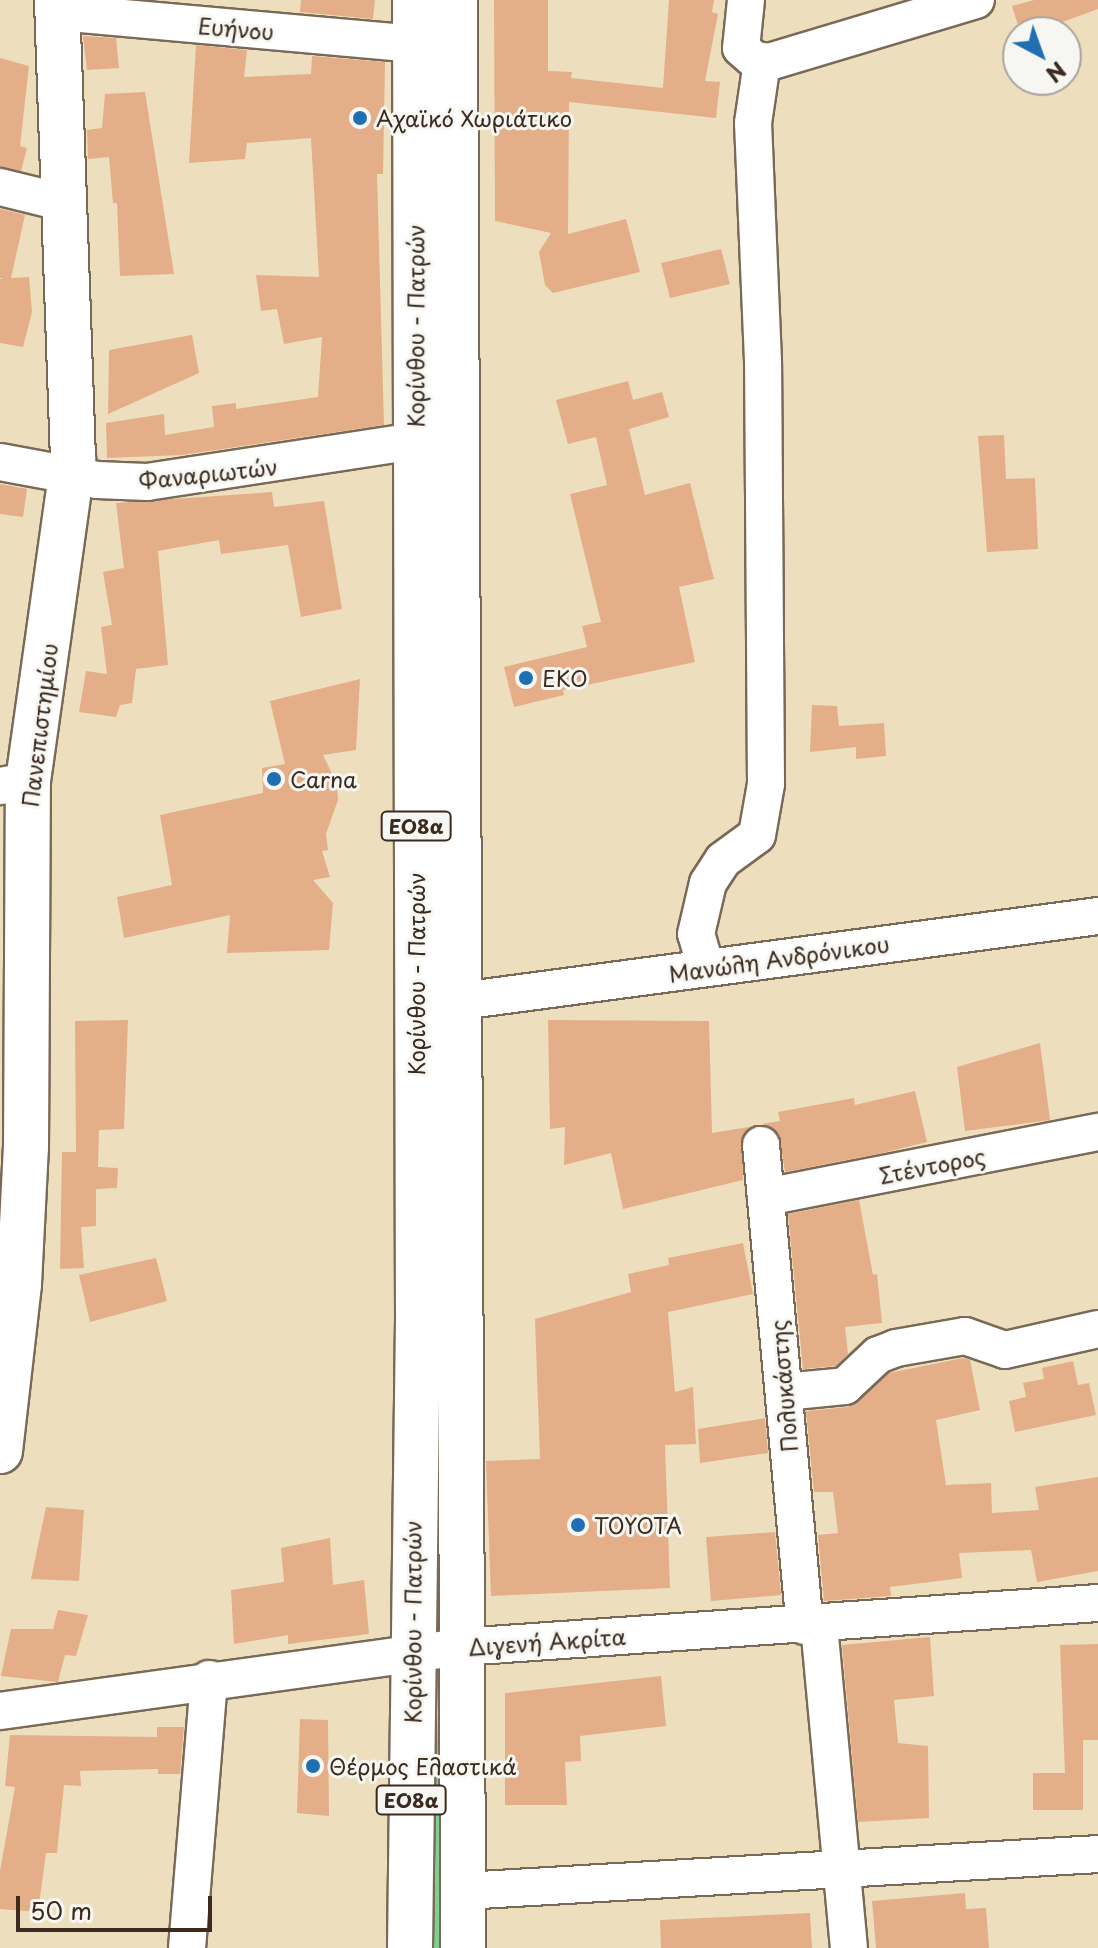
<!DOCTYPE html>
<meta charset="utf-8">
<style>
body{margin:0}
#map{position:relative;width:1098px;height:1948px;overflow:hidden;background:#eddfbd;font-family:"Playpen Sans",sans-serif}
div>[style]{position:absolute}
.green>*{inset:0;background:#7cd092}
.building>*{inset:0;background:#e4ae89}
.roads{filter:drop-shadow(2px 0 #796956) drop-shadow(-2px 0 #796956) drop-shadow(0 2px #796956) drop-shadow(0 -2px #796956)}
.minor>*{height:36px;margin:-18px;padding:0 18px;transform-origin:18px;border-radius:18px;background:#fff}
.major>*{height:44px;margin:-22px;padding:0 22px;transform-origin:22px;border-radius:22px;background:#fff}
.highway>*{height:44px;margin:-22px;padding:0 22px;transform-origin:22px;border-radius:22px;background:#fff}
.dots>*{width:22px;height:22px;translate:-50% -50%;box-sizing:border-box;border:4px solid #f6f6f2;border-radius:50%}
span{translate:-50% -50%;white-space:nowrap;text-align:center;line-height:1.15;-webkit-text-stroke:6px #f6f6f2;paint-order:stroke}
.shield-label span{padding:2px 6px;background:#f6f6f2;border:2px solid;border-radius:6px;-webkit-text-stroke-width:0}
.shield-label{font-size:20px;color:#3b2a1e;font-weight:700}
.street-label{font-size:22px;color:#3b2a1e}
.poi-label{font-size:22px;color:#3b2a1e}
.left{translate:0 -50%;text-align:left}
.north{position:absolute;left:1002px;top:16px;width:80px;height:80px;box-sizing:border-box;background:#f6f6f2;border:2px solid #aba49d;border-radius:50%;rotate:139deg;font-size:22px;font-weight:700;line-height:32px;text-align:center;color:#3b2a1e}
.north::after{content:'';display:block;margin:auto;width:28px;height:36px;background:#1f6fb2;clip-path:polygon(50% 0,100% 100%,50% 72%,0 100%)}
.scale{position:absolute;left:16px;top:1896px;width:196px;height:36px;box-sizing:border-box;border:4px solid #3b2a1e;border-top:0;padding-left:10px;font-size:24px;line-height:28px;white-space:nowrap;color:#3b2a1e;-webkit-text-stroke:6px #f6f6f2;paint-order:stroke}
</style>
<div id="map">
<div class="green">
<div style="clip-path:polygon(429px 1698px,437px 1698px,443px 1948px,433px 1948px)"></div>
</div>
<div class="building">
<div style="clip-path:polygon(301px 0,375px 0,373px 19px,300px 12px)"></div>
<div style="clip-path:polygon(494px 0,548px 0,548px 71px,572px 72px,571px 78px,663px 88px,669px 0,714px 0,712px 12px,718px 14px,705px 81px,720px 82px,716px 118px,569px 102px,568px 234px,626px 219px,640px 272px,553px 293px,545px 285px,539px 252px,551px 233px,495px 221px)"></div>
<div style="clip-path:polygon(1034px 0,1098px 0,1098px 9px,1035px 32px,1020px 32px,1012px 6px)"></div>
<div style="clip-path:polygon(83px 36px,116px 38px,119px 68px,87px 70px)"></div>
<div style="clip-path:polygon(196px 45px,247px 50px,244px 77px,311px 74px,312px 56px,385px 62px,383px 174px,377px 174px,384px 425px,182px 455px,107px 458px,106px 423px,164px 414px,165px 435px,214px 427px,212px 406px,236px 403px,236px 409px,318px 397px,322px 337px,284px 344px,277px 309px,261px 311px,256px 275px,319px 277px,311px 138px,247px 143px,245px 159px,189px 163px)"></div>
<div style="clip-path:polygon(0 58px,29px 66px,20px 146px,27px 148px,21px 171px,0 167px)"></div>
<div style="clip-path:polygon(145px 92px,174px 274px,120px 276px,117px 203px,113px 203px,109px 157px,88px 159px,87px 130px,102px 128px,105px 94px)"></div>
<div style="clip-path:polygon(0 209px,25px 215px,11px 278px,29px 277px,32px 312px,23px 347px,0 343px,0 279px,4px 279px,0 278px)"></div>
<div style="clip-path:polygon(721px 249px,730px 284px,670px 298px,661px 263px)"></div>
<div style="clip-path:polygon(192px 335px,199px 373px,108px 414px,109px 350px)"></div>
<div style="clip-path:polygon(628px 381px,633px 400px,662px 392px,669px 417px,629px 429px,645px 495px,690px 483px,714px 579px,679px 587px,695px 662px,563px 690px,564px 695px,514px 707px,504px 667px,587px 647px,582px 626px,601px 622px,570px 494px,607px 485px,596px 437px,568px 444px,556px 400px)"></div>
<div style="clip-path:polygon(1004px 435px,1006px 479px,1035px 478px,1038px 549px,987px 552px,978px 436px)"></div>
<div style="clip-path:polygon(0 484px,27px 489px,23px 517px,0 514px)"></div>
<div style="clip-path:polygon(272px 492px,274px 507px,324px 501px,342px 609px,301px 617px,288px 545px,221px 554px,219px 540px,158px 551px,168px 665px,136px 669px,132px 703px,120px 705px,116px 717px,79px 712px,86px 671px,107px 674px,101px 627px,112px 625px,103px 572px,124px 568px,116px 503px)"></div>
<div style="clip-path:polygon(360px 679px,356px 750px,323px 755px,337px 784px,338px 800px,326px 834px,328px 850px,322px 851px,330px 877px,313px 880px,333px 903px,329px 950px,227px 953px,230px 915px,124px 938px,117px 897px,172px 885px,160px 815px,263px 793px,262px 768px,285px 764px,270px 701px)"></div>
<div style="clip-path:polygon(812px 705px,837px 706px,839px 726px,884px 723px,886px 756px,856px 759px,856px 747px,810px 752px)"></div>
<div style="clip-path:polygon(128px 1020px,124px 1129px,99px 1130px,98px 1167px,118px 1168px,117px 1188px,96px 1189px,96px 1226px,81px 1227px,84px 1268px,60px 1269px,62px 1152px,76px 1152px,75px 1021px)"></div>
<div style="clip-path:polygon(548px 1020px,709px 1021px,712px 1133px,755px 1126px,742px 1137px,743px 1180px,623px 1209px,611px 1153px,564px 1165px,565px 1127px,550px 1129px)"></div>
<div style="clip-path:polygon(1040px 1043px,1050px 1120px,965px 1131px,957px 1067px)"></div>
<div style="clip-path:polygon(915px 1091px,927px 1142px,882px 1153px,785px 1172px,779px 1134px,762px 1124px,780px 1121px,778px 1112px,854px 1098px,855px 1105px)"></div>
<div style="clip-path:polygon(859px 1200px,873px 1275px,877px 1274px,882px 1323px,845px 1327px,848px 1354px,836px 1366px,803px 1369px,788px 1214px)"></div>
<div style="clip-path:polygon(743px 1243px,753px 1294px,668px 1312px,675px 1392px,693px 1387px,696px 1444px,665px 1445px,670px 1588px,491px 1596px,486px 1461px,540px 1459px,535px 1319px,631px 1292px,628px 1274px,669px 1265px,668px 1258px)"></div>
<div style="clip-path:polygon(156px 1258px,167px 1301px,90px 1322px,79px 1275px)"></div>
<div style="clip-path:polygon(963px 1358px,970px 1360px,980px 1410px,936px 1420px,946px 1485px,991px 1483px,992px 1513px,1039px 1510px,1035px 1487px,1098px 1477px,1098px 1571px,1037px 1582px,1031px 1550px,959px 1553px,962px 1578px,890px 1587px,891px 1596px,824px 1601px,818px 1535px,838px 1533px,833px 1492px,814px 1492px,806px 1411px,848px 1407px,889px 1373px)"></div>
<div style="clip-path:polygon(1073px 1361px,1078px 1385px,1089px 1383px,1096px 1415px,1015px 1432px,1009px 1401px,1026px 1397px,1023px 1383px,1044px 1379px,1042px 1368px)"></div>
<div style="clip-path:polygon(765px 1418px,768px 1453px,700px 1463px,698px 1429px)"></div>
<div style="clip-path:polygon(46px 1507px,84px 1510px,79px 1581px,31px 1579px)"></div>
<div style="clip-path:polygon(775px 1532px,781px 1595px,711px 1601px,706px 1537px)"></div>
<div style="clip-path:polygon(330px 1538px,333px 1585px,364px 1580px,369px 1634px,288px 1644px,288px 1635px,234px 1644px,231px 1590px,284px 1582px,281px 1548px)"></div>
<div style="clip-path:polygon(58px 1610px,88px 1615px,76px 1656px,65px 1655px,58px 1682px,1px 1676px,11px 1629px,53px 1629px)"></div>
<div style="clip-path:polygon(930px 1637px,934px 1696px,894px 1700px,898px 1743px,928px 1746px,929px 1818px,858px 1822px,842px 1645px)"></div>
<div style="clip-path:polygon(1098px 1644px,1098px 1740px,1083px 1740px,1083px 1810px,1033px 1810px,1033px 1773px,1065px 1773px,1060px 1645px)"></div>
<div style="clip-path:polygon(661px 1676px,666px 1726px,580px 1736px,581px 1761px,565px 1762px,567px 1805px,505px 1805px,505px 1693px)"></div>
<div style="clip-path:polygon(300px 1719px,328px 1720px,329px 1816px,297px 1813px)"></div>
<div style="clip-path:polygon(157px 1727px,184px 1727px,180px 1774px,158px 1774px,158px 1769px,80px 1771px,81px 1786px,64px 1785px,57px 1853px,46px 1853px,38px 1912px,0 1909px,0 1871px,15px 1787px,5px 1786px,10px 1735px,157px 1737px)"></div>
<div style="clip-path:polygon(965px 1893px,966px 1909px,986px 1908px,989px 1948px,876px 1948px,872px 1901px)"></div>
<div style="clip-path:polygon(810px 1913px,812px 1948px,661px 1948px,660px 1920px)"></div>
</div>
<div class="roads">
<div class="minor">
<div style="left:746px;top:0;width:48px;rotate:95.9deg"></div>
<div style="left:741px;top:48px;width:18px;rotate:41deg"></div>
<div style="left:755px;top:60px;width:14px;rotate:8deg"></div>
<div style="left:769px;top:62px;width:216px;rotate:-16.7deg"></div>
<div style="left:57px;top:12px;width:359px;rotate:5.1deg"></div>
<div style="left:0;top:187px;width:67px;rotate:13.8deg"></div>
<div style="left:0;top:462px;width:99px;rotate:10.5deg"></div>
<div style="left:97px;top:480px;width:50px;rotate:2.3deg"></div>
<div style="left:147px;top:482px;width:271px;rotate:-8.7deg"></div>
<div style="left:0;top:786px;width:28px;rotate:-10deg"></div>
<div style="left:706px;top:968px;width:35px;rotate:-106deg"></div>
<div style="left:696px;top:934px;width:52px;rotate:-76.8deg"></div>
<div style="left:708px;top:883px;width:27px;rotate:-57deg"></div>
<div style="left:723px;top:860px;width:42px;rotate:-36.3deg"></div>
<div style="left:757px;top:835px;width:52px;rotate:-80deg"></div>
<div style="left:766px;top:784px;width:423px;rotate:-90.4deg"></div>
<div style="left:763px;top:361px;width:238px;rotate:-92.4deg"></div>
<div style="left:753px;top:123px;width:62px;rotate:-81.6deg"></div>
<div style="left:461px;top:1001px;width:643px;rotate:-7.6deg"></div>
<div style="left:761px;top:1145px;width:483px;rotate:84.8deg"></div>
<div style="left:766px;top:1197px;width:338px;rotate:-11.1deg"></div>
<div style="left:784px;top:1392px;width:61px;rotate:-5.6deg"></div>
<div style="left:845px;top:1386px;width:45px;rotate:-43.2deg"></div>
<div style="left:878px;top:1355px;width:19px;rotate:-21deg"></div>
<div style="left:896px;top:1348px;width:70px;rotate:-9.9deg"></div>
<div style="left:965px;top:1336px;width:42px;rotate:19.3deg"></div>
<div style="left:1005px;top:1350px;width:95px;rotate:-12.7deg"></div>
<div style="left:819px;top:1625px;width:324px;rotate:84.7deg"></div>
<div style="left:0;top:1711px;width:465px;rotate:-7.9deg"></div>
<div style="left:461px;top:1647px;width:639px;rotate:-3.95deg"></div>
<div style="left:463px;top:1891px;width:636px;rotate:-3.33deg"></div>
<div style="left:187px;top:1948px;width:270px;rotate:-85.3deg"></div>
</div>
<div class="major">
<div style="left:0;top:1451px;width:168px;rotate:-83.5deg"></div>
<div style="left:19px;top:1284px;width:136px;rotate:-87.1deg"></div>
<div style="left:26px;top:1148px;width:367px;rotate:-89.7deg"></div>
<div style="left:28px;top:781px;width:325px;rotate:-82deg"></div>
<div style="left:73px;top:459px;width:459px;rotate:-92deg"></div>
</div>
<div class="highway">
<div style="left:455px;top:0;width:1948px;rotate:89.76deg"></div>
<div style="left:410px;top:1948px;width:632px;rotate:-89.27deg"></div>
<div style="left:418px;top:1316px;width:1316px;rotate:-90.13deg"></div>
</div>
</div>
<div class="dots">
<div style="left:360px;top:118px;background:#1f6fb2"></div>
<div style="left:526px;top:678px;background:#1f6fb2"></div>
<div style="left:274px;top:779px;background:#1f6fb2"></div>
<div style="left:578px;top:1525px;background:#1f6fb2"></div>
<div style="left:313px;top:1766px;background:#1f6fb2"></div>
</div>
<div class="shield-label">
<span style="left:416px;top:826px">ΕΟ8α</span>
<span style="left:411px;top:1800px">ΕΟ8α</span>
</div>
<div class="street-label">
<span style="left:236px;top:28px;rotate:5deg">Ευήνου</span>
<span style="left:415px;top:326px;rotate:-90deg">Κορίνθου - Πατρών</span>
<span style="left:208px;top:473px;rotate:-6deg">Φαναριωτών</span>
<span style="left:39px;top:725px;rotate:-83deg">Πανεπιστημίου</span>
<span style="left:779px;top:958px;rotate:-8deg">Μανώλη Ανδρόνικου</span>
<span style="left:416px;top:974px;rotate:-90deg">Κορίνθου - Πατρών</span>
<span style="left:932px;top:1165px;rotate:-11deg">Στέντορος</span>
<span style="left:783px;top:1386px;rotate:-95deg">Πολυκάστης</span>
<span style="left:412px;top:1622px;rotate:-90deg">Κορίνθου - Πατρών</span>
<span style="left:547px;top:1641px;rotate:-4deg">Διγενή Ακρίτα</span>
</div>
<div class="poi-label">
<span class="left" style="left:376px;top:118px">Αχαϊκό Χωριάτικο</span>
<span class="left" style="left:542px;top:678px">EKO</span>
<span class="left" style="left:290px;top:779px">Carna</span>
<span class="left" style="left:594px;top:1525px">TOYOTA</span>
<span class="left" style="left:329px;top:1766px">Θέρμος Ελαστικά</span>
</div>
<div class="north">N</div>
<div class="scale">50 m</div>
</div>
